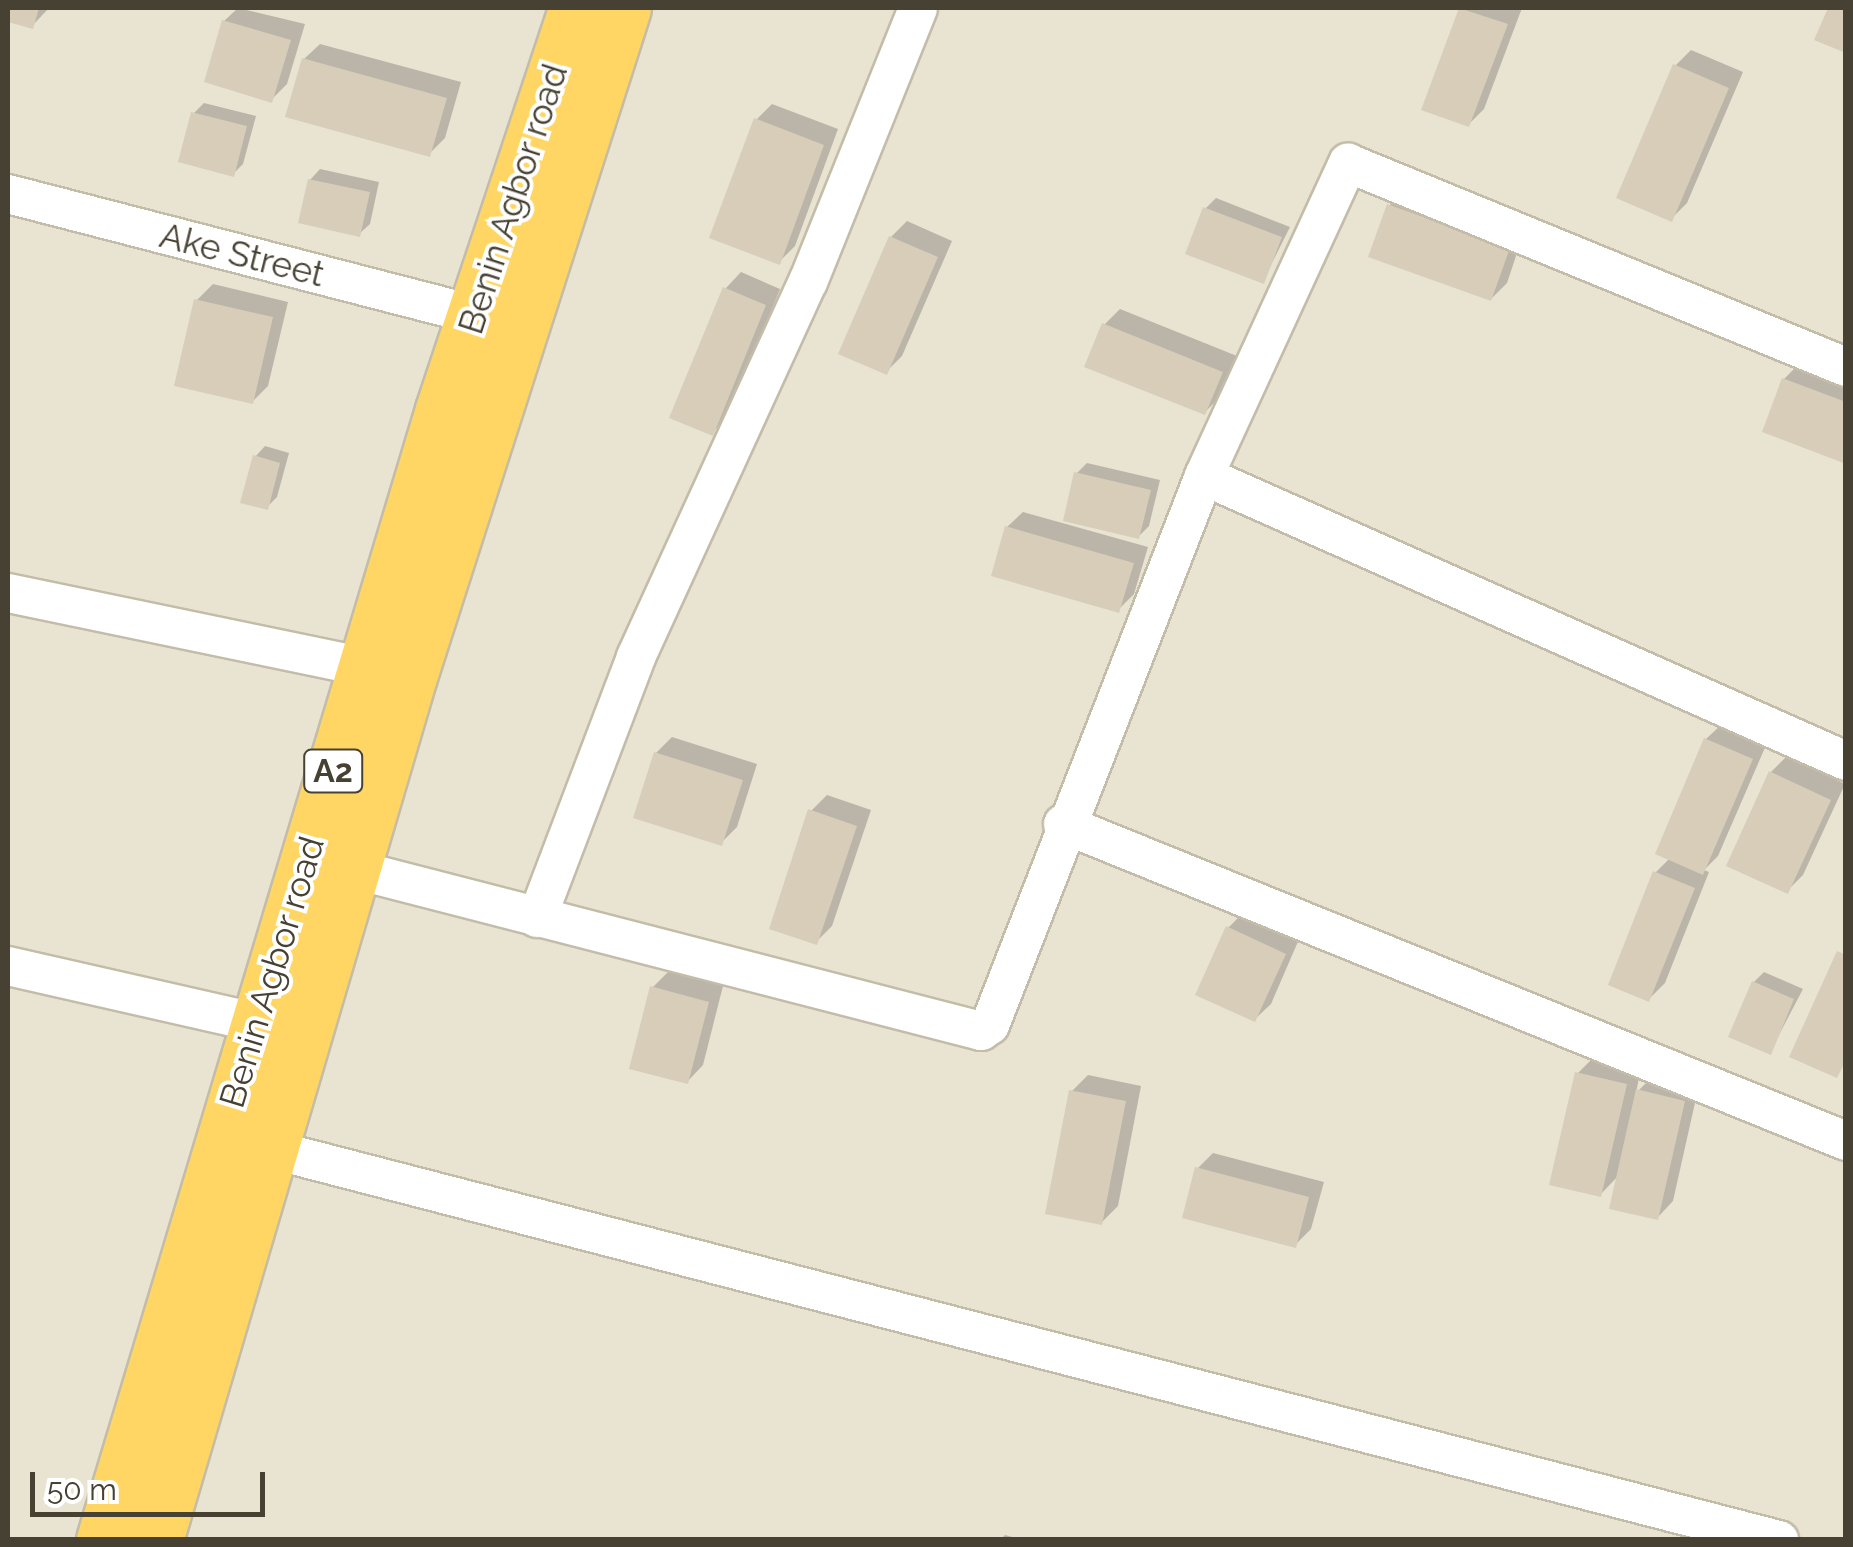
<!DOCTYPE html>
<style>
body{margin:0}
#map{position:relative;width:1853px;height:1547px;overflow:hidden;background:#f4f0e4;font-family:Raleway,sans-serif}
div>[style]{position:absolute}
.residential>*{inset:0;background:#e9e3d2}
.shadow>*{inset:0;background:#0003}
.building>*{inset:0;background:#d7cdb9}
.roads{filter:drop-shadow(2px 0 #c3bca9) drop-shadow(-2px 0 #c3bca9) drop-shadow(0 2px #c3bca9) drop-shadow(0 -2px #c3bca9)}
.minor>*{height:38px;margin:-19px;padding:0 19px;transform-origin:19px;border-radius:19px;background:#fff}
.highway>*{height:55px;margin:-27.5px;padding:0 27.5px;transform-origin:27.5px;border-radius:27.5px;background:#ffd664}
span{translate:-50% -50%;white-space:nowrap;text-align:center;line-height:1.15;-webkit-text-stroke:8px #fff;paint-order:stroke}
.shield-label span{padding:2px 8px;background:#fff;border:2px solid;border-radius:8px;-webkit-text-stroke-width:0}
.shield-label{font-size:32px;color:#474133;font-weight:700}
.street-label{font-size:35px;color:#474133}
.frame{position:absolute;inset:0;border:10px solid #474133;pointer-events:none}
.scale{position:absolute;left:30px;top:1472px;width:235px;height:45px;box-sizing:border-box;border:5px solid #474133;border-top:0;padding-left:12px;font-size:30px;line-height:35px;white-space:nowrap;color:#474133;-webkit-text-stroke:8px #fff;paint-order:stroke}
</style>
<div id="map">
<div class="residential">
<div style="clip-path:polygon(8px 8px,1845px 8px,1845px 1539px,8px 1539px)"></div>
</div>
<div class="shadow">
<div style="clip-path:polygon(8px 8px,49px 8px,32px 26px,8px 19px)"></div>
<div style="clip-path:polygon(238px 8px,305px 24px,287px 84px,271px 100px,224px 21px)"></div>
<div style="clip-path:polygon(1462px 8px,1522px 8px,1484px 109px,1468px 125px,1425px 109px)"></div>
<div style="clip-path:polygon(320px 44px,461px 82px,445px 138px,429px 154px,304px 59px)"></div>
<div style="clip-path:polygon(1691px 50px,1743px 72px,1687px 203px,1671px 219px,1675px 66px)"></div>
<div style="clip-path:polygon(204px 103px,256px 116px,243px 164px,233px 174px,194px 113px)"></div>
<div style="clip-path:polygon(772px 104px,838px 129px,795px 246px,779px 262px,756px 120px)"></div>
<div style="clip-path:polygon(320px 169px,379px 182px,370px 224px,359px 234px,310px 180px)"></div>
<div style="clip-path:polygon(1405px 190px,1524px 232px,1507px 283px,1491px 299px,1389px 206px)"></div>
<div style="clip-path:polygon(1216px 198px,1290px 227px,1263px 281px,1206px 208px)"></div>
<div style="clip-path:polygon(907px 221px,952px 241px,902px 356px,886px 372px,891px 237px)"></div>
<div style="clip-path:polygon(741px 272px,780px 289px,728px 417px,712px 433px,726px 288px)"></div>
<div style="clip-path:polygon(213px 284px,288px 302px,268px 386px,252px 402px,197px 300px)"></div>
<div style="clip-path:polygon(1120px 309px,1237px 356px,1221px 396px,1205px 412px,1104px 325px)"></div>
<div style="clip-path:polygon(1800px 363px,1846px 380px,1846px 461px,1784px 379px)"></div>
<div style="clip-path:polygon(265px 446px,289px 453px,277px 497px,267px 507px,255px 457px)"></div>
<div style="clip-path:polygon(1087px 463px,1160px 480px,1149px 526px,1139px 536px,1077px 473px)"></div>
<div style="clip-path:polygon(1023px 512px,1148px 547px,1134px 594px,1118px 610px,1007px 527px)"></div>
<div style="clip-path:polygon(1722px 724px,1767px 743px,1718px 856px,1704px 870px,1709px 872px,1665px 983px,1649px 999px,1655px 873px,1670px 858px,1706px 739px)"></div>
<div style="clip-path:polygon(672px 737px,757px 764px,737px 827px,721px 843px,656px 753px)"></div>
<div style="clip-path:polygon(1787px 756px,1845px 784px,1803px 875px,1787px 891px,1771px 772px)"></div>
<div style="clip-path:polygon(827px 795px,871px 810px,832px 926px,816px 942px,811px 811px)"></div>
<div style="clip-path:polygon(1244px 912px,1300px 937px,1271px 1004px,1255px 1019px,1228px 928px)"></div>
<div style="clip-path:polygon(668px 972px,723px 986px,703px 1065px,688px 1081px,652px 988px)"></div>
<div style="clip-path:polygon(1764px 972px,1803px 989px,1770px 1052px,1754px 982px)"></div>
<div style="clip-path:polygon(1593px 1058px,1641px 1068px,1636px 1093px,1654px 1075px,1699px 1085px,1673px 1201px,1658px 1217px,1619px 1175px,1601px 1194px,1577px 1074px)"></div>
<div style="clip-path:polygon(1088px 1075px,1141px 1086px,1118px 1206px,1102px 1222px,1072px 1091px)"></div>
<div style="clip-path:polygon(1213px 1153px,1324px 1182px,1311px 1229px,1295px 1245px,1198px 1168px)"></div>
<div style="clip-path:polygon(1005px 1535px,1023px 1540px,1000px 1540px)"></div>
</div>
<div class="building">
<div style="clip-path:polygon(8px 8px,39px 8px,33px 29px,8px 22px)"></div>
<div style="clip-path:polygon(1459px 8px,1508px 24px,1469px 127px,1421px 110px)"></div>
<div style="clip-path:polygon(1828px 8px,1846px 8px,1846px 53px,1814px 40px)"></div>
<div style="clip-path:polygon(222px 20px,291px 40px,272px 103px,204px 82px)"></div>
<div style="clip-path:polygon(302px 58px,447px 98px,430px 157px,285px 117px)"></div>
<div style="clip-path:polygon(1673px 64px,1729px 88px,1672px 222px,1616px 198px)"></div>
<div style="clip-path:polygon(191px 112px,247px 126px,234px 177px,178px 162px)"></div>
<div style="clip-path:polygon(754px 118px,824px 145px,780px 265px,709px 238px)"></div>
<div style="clip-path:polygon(308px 179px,370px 192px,360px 237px,298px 223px)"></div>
<div style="clip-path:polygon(1387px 204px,1510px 248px,1491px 301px,1368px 257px)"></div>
<div style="clip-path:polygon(1203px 207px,1282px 237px,1264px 284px,1185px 254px)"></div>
<div style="clip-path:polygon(889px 236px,938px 257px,887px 375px,838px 354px)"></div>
<div style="clip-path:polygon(723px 287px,766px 305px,713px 436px,669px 418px)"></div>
<div style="clip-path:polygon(194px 299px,273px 317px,253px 404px,174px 386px)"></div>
<div style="clip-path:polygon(1102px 323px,1223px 372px,1205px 415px,1084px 367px)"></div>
<div style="clip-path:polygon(1782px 378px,1846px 402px,1846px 464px,1762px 432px)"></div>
<div style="clip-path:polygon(253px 455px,280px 463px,268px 510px,240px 503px)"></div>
<div style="clip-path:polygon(1074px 472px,1151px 490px,1139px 539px,1063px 521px)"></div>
<div style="clip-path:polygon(1005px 526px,1134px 563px,1119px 613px,991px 576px)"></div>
<div style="clip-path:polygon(1704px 738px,1753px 759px,1703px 875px,1655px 854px)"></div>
<div style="clip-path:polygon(654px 752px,743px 780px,722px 846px,633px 818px)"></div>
<div style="clip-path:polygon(1769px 771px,1831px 800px,1788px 894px,1726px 866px)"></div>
<div style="clip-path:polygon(808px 809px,857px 826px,817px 945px,769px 929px)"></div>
<div style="clip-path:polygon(1653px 871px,1695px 888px,1649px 1002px,1608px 985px)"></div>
<div style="clip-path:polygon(1226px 926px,1286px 954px,1255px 1022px,1195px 995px)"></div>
<div style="clip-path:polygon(1837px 951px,1846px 955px,1846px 1060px,1837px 1078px,1789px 1057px)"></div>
<div style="clip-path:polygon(1752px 981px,1794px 999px,1771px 1055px,1728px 1037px)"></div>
<div style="clip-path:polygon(650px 986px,709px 1002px,688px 1084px,629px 1069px)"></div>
<div style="clip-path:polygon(1575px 1072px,1627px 1084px,1601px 1197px,1549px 1185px)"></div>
<div style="clip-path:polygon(1636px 1089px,1685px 1101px,1658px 1220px,1609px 1209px)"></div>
<div style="clip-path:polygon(1069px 1090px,1126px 1101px,1102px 1225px,1045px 1214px)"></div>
<div style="clip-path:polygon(1195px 1167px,1309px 1197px,1296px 1248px,1182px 1218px)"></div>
</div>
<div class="roads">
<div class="minor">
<div style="left:8px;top:194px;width:483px;rotate:14.5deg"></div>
<div style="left:1204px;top:476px;width:702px;rotate:23.94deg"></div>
<div style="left:8px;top:593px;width:366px;rotate:11.7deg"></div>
<div style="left:1063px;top:824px;width:845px;rotate:22.04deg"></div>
<div style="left:353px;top:869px;width:649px;rotate:14.46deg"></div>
<div style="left:981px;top:1031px;width:11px;rotate:-34deg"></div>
<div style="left:990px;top:1025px;width:589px;rotate:-68.7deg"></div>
<div style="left:1204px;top:476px;width:345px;rotate:-65.3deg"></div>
<div style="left:1348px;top:163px;width:538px;rotate:22.28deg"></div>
<div style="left:537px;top:918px;width:279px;rotate:-69.2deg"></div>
<div style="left:636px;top:657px;width:413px;rotate:-65.4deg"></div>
<div style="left:808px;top:282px;width:295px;rotate:-68.1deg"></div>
<div style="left:8px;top:966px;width:253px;rotate:12.8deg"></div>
<div style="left:274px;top:1150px;width:1555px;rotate:14.53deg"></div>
</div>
<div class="highway">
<div style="left:104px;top:1540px;width:1180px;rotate:-73.3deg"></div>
<div style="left:443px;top:410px;width:424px;rotate:-71.6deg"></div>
<div style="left:155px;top:1540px;width:901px;rotate:-73.62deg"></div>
<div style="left:409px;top:676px;width:701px;rotate:-72.24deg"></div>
</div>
</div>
<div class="shield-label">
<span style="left:333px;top:771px">A2</span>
</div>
<div class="street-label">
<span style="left:513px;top:199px;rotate:-72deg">Benin Agbor road</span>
<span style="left:242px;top:255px;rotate:14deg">Ake Street</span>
<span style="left:272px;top:972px;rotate:-73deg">Benin Agbor road</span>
</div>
<div class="frame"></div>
<div class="scale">50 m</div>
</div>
